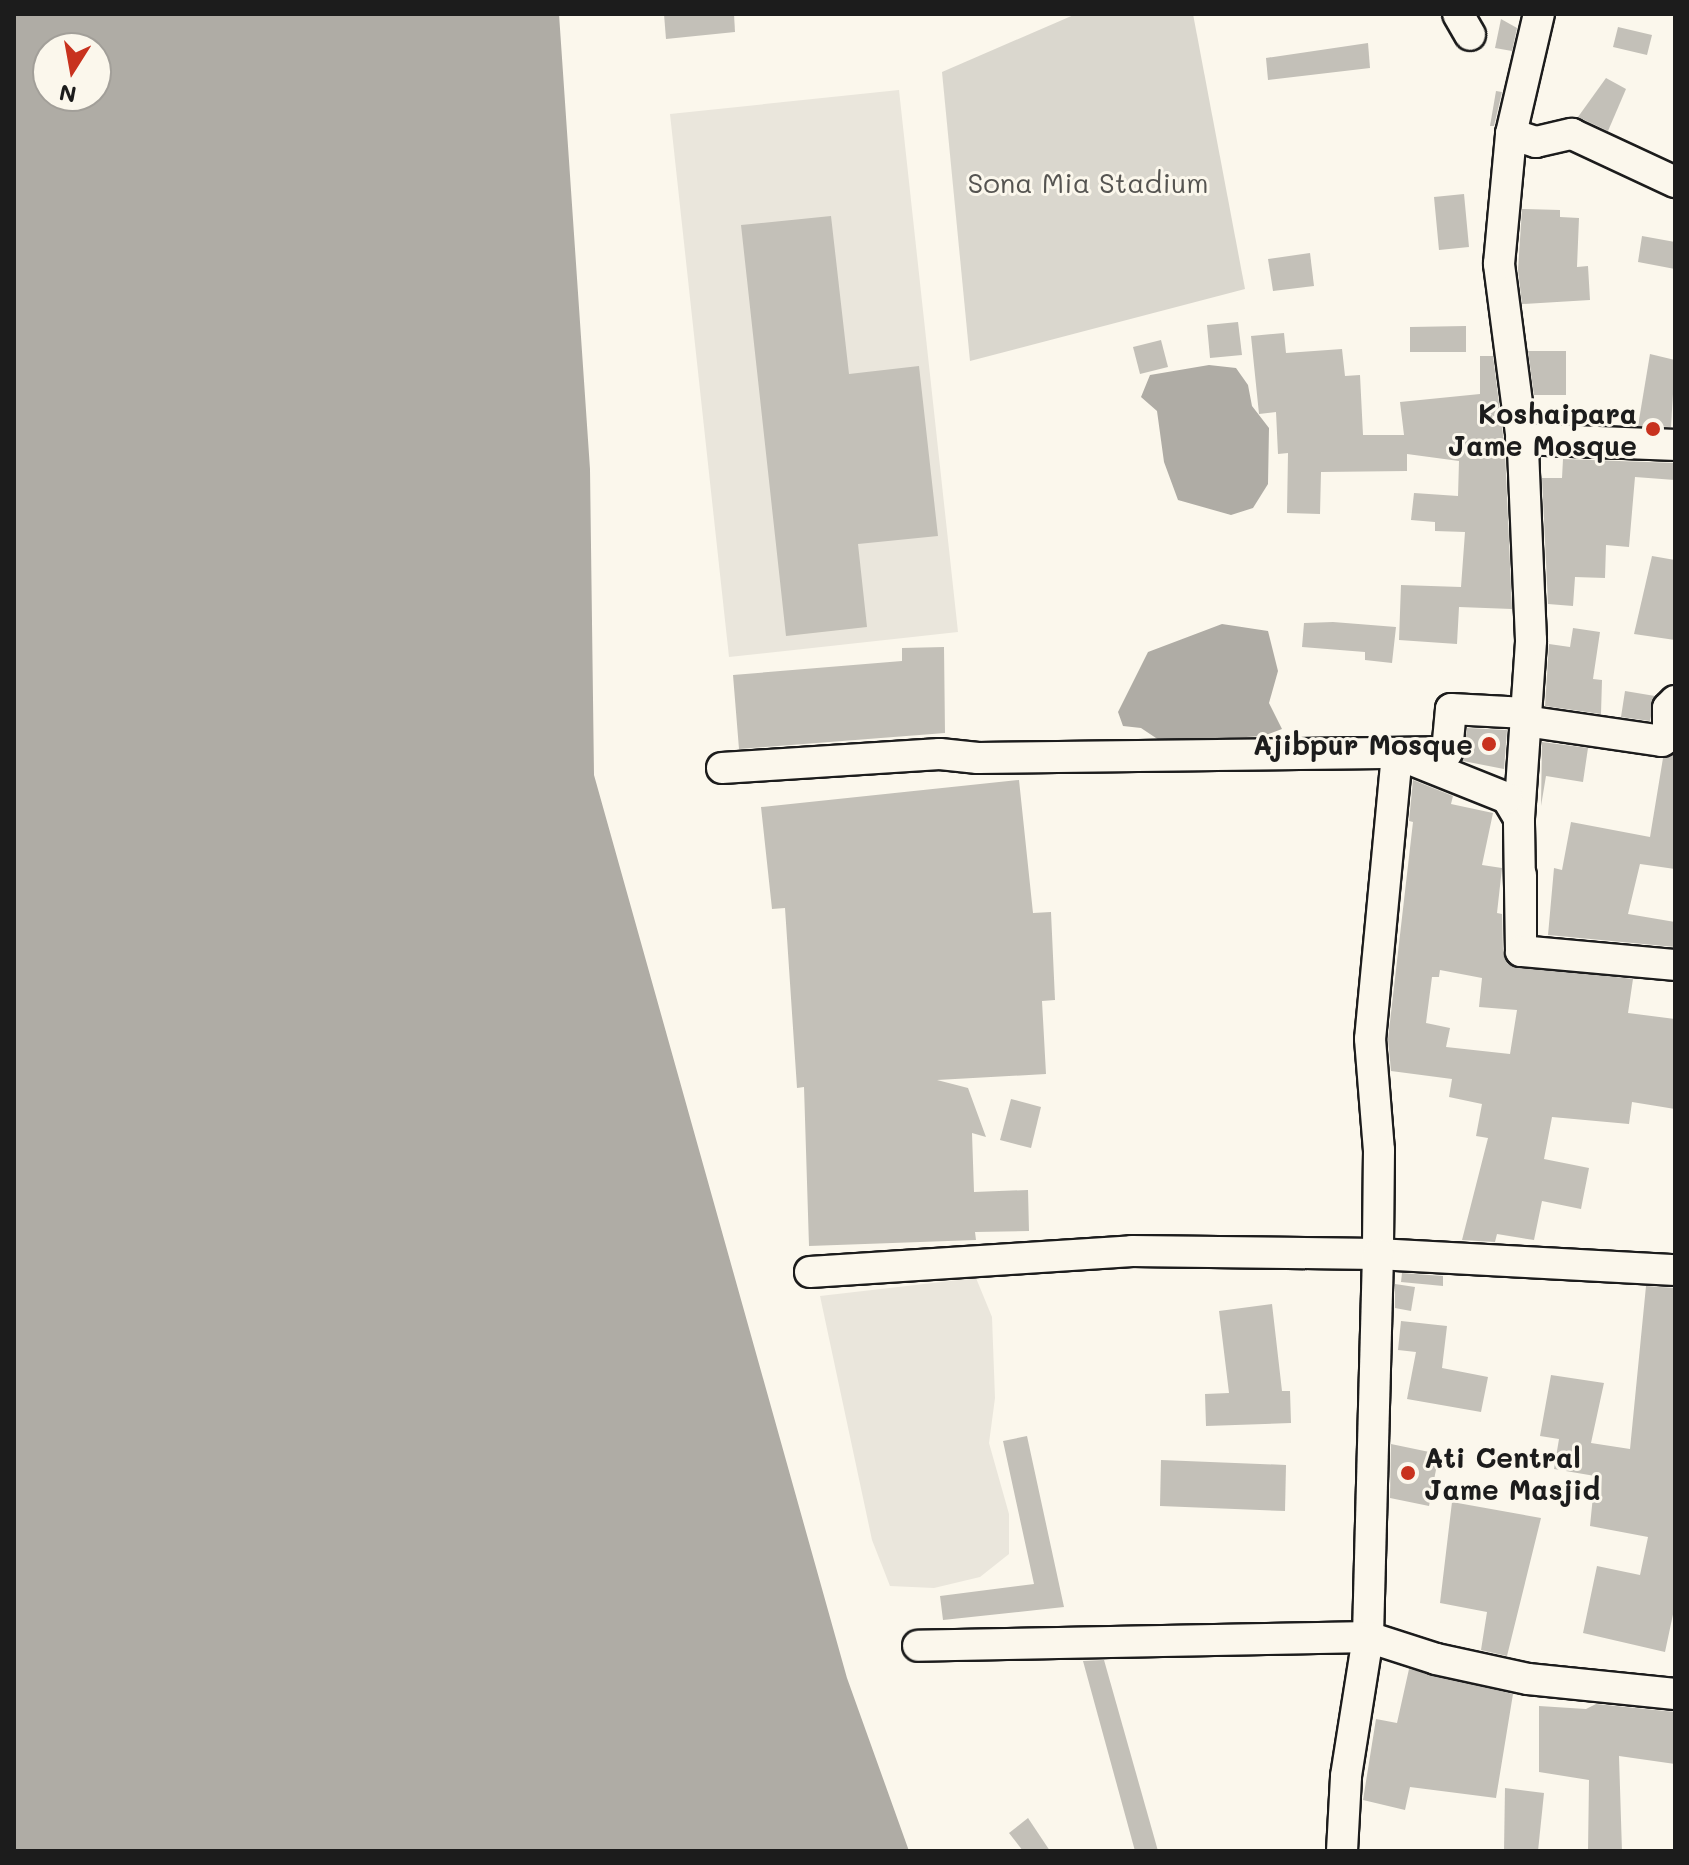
<!DOCTYPE html>
<style>
body{margin:0}
#map{position:relative;width:1689px;height:1865px;overflow:hidden;background:#fbf7ec;font-family:Mali,sans-serif}
div>[style]{position:absolute}
.built>*{inset:0;background:#eae6dc}
.green>*{inset:0;background:#dad7ce}
.water>*{inset:0;background:#afaca5}
.building>*{inset:0;background:#c3c0b8}
.roads{filter:drop-shadow(2px 0 #1c1c1c) drop-shadow(-2px 0 #1c1c1c) drop-shadow(0 2px #1c1c1c) drop-shadow(0 -2px #1c1c1c)}
.minor>*{height:30px;margin:-15px;padding:0 15px;transform-origin:15px;border-radius:15px;background:#fbf7ec}
.dots>*{width:22px;height:22px;translate:-50% -50%;box-sizing:border-box;border:4px solid #fbf7ec;border-radius:50%}
span{translate:-50% -50%;white-space:nowrap;text-align:center;line-height:1.15;-webkit-text-stroke:6px #fbf7ec;paint-order:stroke}
.park-label{font-size:28px;color:#555451}
.poi-label{font-size:28px;color:#1c1c1c;font-weight:700}
.right{translate:-100% -50%;text-align:right}
.left{translate:0 -50%;text-align:left}
.frame{position:absolute;inset:0;border:16px solid #1c1c1c;pointer-events:none}
.north{position:absolute;left:32px;top:32px;width:80px;height:80px;box-sizing:border-box;background:#fbf7ec;border:2px solid #a29f99;border-radius:50%;rotate:191deg;font-size:22px;font-weight:700;line-height:32px;text-align:center;color:#1c1c1c}
.north::after{content:'';display:block;margin:auto;width:28px;height:36px;background:#c8321e;clip-path:polygon(50% 0,100% 100%,50% 72%,0 100%)}
</style>
<div id="map">
<div class="built">
<div style="clip-path:polygon(899px 90px,958px 632px,729px 657px,670px 114px)"></div>
<div style="clip-path:polygon(976px 1278px,992px 1317px,995px 1398px,989px 1443px,1009px 1514px,1009px 1554px,980px 1577px,934px 1588px,890px 1586px,872px 1540px,820px 1296px)"></div>
</div>
<div class="green">
<div style="clip-path:polygon(1076px 14px,1193px 14px,1245px 289px,970px 361px,942px 72px)"></div>
</div>
<div class="water">
<div style="clip-path:polygon(evenodd,14px 14px,559px 14px,590px 469px,594px 775px,847px 1678px,909px 1851px,14px 1851px,14px 14px,48px 48px,96px 48px,96px 96px,48px 96px,48px 48px)"></div>
<div style="clip-path:polygon(1209px 365px,1236px 368px,1248px 385px,1252px 406px,1269px 428px,1268px 484px,1253px 508px,1231px 515px,1178px 500px,1164px 462px,1157px 411px,1141px 397px,1150px 375px)"></div>
<div style="clip-path:polygon(1222px 624px,1268px 631px,1278px 671px,1269px 703px,1282px 729px,1263px 736px,1162px 742px,1141px 728px,1123px 726px,1118px 712px,1148px 652px)"></div>
</div>
<div class="building">
<div style="clip-path:polygon(664px 14px,734px 14px,735px 32px,666px 39px)"></div>
<div style="clip-path:polygon(1501px 19px,1517px 28px,1512px 51px,1495px 48px)"></div>
<div style="clip-path:polygon(1618px 27px,1652px 35px,1647px 55px,1613px 47px)"></div>
<div style="clip-path:polygon(1368px 43px,1370px 68px,1268px 80px,1266px 58px)"></div>
<div style="clip-path:polygon(1606px 78px,1626px 89px,1608px 131px,1578px 117px)"></div>
<div style="clip-path:polygon(1496px 91px,1502px 92px,1494px 126px,1490px 126px)"></div>
<div style="clip-path:polygon(1464px 194px,1469px 247px,1439px 250px,1434px 197px)"></div>
<div style="clip-path:polygon(1522px 209px,1560px 210px,1560px 217px,1579px 218px,1577px 267px,1588px 266px,1590px 300px,1522px 304px,1518px 270px)"></div>
<div style="clip-path:polygon(831px 216px,849px 374px,919px 366px,938px 536px,858px 544px,867px 627px,786px 636px,741px 225px)"></div>
<div style="clip-path:polygon(1642px 236px,1675px 242px,1675px 269px,1638px 262px)"></div>
<div style="clip-path:polygon(1310px 253px,1314px 286px,1273px 291px,1268px 259px)"></div>
<div style="clip-path:polygon(1238px 322px,1242px 355px,1210px 358px,1207px 325px)"></div>
<div style="clip-path:polygon(1466px 326px,1466px 352px,1410px 352px,1410px 327px)"></div>
<div style="clip-path:polygon(1284px 333px,1286px 353px,1342px 349px,1345px 376px,1360px 375px,1363px 435px,1404px 435px,1400px 402px,1480px 394px,1480px 356px,1493px 356px,1505px 451px,1512px 609px,1459px 607px,1457px 644px,1399px 640px,1401px 585px,1461px 587px,1465px 532px,1435px 531px,1435px 522px,1411px 520px,1414px 493px,1458px 496px,1459px 461px,1407px 454px,1407px 471px,1321px 472px,1320px 514px,1287px 513px,1288px 453px,1278px 454px,1276px 412px,1259px 414px,1251px 336px)"></div>
<div style="clip-path:polygon(1161px 340px,1168px 367px,1140px 374px,1133px 347px)"></div>
<div style="clip-path:polygon(1528px 351px,1566px 351px,1566px 395px,1534px 395px)"></div>
<div style="clip-path:polygon(1650px 354px,1675px 360px,1671px 427px,1638px 426px)"></div>
<div style="clip-path:polygon(1563px 459px,1675px 463px,1675px 480px,1635px 477px,1629px 547px,1606px 545px,1605px 578px,1575px 577px,1573px 606px,1548px 604px,1542px 478px,1562px 478px)"></div>
<div style="clip-path:polygon(1652px 556px,1675px 560px,1675px 640px,1634px 634px)"></div>
<div style="clip-path:polygon(1333px 622px,1396px 627px,1392px 663px,1365px 660px,1365px 652px,1302px 647px,1304px 623px)"></div>
<div style="clip-path:polygon(1573px 628px,1600px 632px,1593px 679px,1602px 680px,1601px 714px,1545px 706px,1549px 644px,1570px 647px)"></div>
<div style="clip-path:polygon(944px 647px,945px 733px,739px 749px,733px 675px,902px 661px,902px 648px)"></div>
<div style="clip-path:polygon(1625px 691px,1655px 696px,1650px 721px,1621px 717px)"></div>
<div style="clip-path:polygon(1467px 728px,1507px 730px,1504px 769px,1463px 761px)"></div>
<div style="clip-path:polygon(1542px 742px,1588px 748px,1583px 782px,1546px 776px,1541px 806px)"></div>
<div style="clip-path:polygon(1675px 754px,1675px 869px,1640px 864px,1628px 914px,1675px 922px,1675px 947px,1548px 935px,1554px 868px,1562px 870px,1571px 822px,1650px 837px,1663px 758px)"></div>
<div style="clip-path:polygon(1019px 780px,1033px 913px,1051px 912px,1055px 1000px,1042px 1001px,1046px 1074px,937px 1080px,968px 1088px,986px 1137px,972px 1133px,974px 1192px,1028px 1190px,1029px 1231px,975px 1232px,976px 1240px,809px 1246px,804px 1087px,797px 1088px,785px 908px,772px 909px,761px 807px)"></div>
<div style="clip-path:polygon(evenodd,1413px 780px,1453px 796px,1451px 804px,1493px 813px,1482px 865px,1502px 868px,1497px 913px,1502px 914px,1503px 951px,1510px 965px,1633px 979px,1628px 1013px,1675px 1019px,1675px 1109px,1632px 1102px,1629px 1124px,1552px 1117px,1544px 1159px,1589px 1168px,1581px 1209px,1542px 1201px,1534px 1240px,1497px 1234px,1495px 1242px,1462px 1240px,1488px 1138px,1476px 1136px,1482px 1104px,1449px 1097px,1452px 1079px,1391px 1071px,1388px 1039px,1413px 822px,1409px 821px,1413px 780px,1440px 970px,1482px 978px,1479px 1007px,1517px 1010px,1510px 1054px,1446px 1047px,1450px 1028px,1426px 1023px,1432px 977px,1439px 977px,1440px 970px)"></div>
<div style="clip-path:polygon(1011px 1099px,1041px 1107px,1031px 1148px,1000px 1140px)"></div>
<div style="clip-path:polygon(1402px 1273px,1443px 1276px,1443px 1286px,1401px 1282px)"></div>
<div style="clip-path:polygon(1395px 1284px,1415px 1287px,1411px 1311px,1395px 1308px)"></div>
<div style="clip-path:polygon(1646px 1286px,1675px 1288px,1675px 1605px,1665px 1652px,1583px 1633px,1597px 1566px,1640px 1575px,1648px 1537px,1590px 1526px,1595px 1476px,1554px 1469px,1559px 1439px,1540px 1436px,1551px 1375px,1604px 1383px,1591px 1443px,1630px 1449px)"></div>
<div style="clip-path:polygon(1272px 1304px,1282px 1391px,1290px 1391px,1291px 1423px,1206px 1426px,1205px 1394px,1229px 1393px,1219px 1311px)"></div>
<div style="clip-path:polygon(1401px 1321px,1447px 1326px,1442px 1368px,1488px 1377px,1481px 1412px,1407px 1399px,1416px 1352px,1398px 1350px)"></div>
<div style="clip-path:polygon(1027px 1436px,1064px 1607px,943px 1620px,940px 1596px,1034px 1584px,1003px 1441px)"></div>
<div style="clip-path:polygon(1391px 1444px,1439px 1454px,1429px 1506px,1390px 1498px)"></div>
<div style="clip-path:polygon(1161px 1460px,1286px 1465px,1285px 1511px,1160px 1506px)"></div>
<div style="clip-path:polygon(1452px 1502px,1541px 1518px,1507px 1656px,1481px 1650px,1487px 1612px,1440px 1603px)"></div>
<div style="clip-path:polygon(1104px 1660px,1158px 1851px,1135px 1851px,1083px 1661px)"></div>
<div style="clip-path:polygon(1409px 1669px,1513px 1694px,1496px 1798px,1410px 1787px,1405px 1810px,1363px 1800px,1376px 1719px,1397px 1723px)"></div>
<div style="clip-path:polygon(1596px 1704px,1675px 1712px,1675px 1764px,1619px 1756px,1622px 1851px,1588px 1851px,1589px 1780px,1539px 1772px,1539px 1706px,1586px 1709px)"></div>
<div style="clip-path:polygon(1505px 1788px,1544px 1793px,1538px 1851px,1504px 1851px)"></div>
<div style="clip-path:polygon(1028px 1818px,1050px 1851px,1023px 1851px,1009px 1833px)"></div>
</div>
<div class="roads">
<div class="minor">
<div style="left:1458px;top:14px;width:24px;rotate:60deg"></div>
<div style="left:1511px;top:134px;width:26px;rotate:18deg"></div>
<div style="left:1536px;top:142px;width:37px;rotate:-13deg"></div>
<div style="left:1572px;top:134px;width:114px;rotate:25deg"></div>
<div style="left:1521px;top:439px;width:154px;rotate:2.2deg"></div>
<div style="left:1525px;top:721px;width:138px;rotate:8.3deg"></div>
<div style="left:1662px;top:741px;width:7px;rotate:-34deg"></div>
<div style="left:1668px;top:737px;width:29px;rotate:-90deg"></div>
<div style="left:1668px;top:708px;width:10px;rotate:-45deg"></div>
<div style="left:722px;top:768px;width:218px;rotate:-3.7deg"></div>
<div style="left:940px;top:754px;width:38px;rotate:6deg"></div>
<div style="left:978px;top:758px;width:469px;rotate:-0.7deg"></div>
<div style="left:1447px;top:752px;width:43px;rotate:-84.7deg"></div>
<div style="left:1451px;top:709px;width:75px;rotate:3.1deg"></div>
<div style="left:1519px;top:818px;width:178px;rotate:-86.1deg"></div>
<div style="left:1531px;top:640px;width:191px;rotate:-92.4deg"></div>
<div style="left:1523px;top:449px;width:187px;rotate:-97.4deg"></div>
<div style="left:1499px;top:264px;width:131px;rotate:-84.7deg"></div>
<div style="left:1511px;top:134px;width:123px;rotate:-76.9deg"></div>
<div style="left:1521px;top:875px;width:76px;rotate:90deg"></div>
<div style="left:1521px;top:951px;width:133px;rotate:-90.9deg"></div>
<div style="left:1519px;top:818px;width:23px;rotate:-121deg"></div>
<div style="left:1507px;top:798px;width:118px;rotate:-158.2deg"></div>
<div style="left:1397px;top:754px;width:286px;rotate:95.4deg"></div>
<div style="left:1370px;top:1039px;width:111px;rotate:85.4deg"></div>
<div style="left:1379px;top:1150px;width:104px;rotate:90.6deg"></div>
<div style="left:1378px;top:1254px;width:297px;rotate:3.1deg"></div>
<div style="left:1521px;top:951px;width:155px;rotate:5.2deg"></div>
<div style="left:810px;top:1272px;width:323px;rotate:-3.7deg"></div>
<div style="left:1132px;top:1251px;width:246px;rotate:0.7deg"></div>
<div style="left:1378px;top:1254px;width:383px;rotate:91.5deg"></div>
<div style="left:1368px;top:1637px;width:450px;rotate:178.9deg"></div>
<div style="left:1342px;top:1851px;width:75px;rotate:-86.9deg"></div>
<div style="left:1346px;top:1776px;width:141px;rotate:-81deg"></div>
<div style="left:1368px;top:1637px;width:71px;rotate:17.9deg"></div>
<div style="left:1436px;top:1659px;width:94px;rotate:12.3deg"></div>
<div style="left:1528px;top:1679px;width:148px;rotate:5.8deg"></div>
</div>
</div>
<div class="dots">
<div style="left:1653px;top:429px;background:#c8321e"></div>
<div style="left:1489px;top:744px;background:#c8321e"></div>
<div style="left:1408px;top:1473px;background:#c8321e"></div>
</div>
<div class="park-label">
<span style="left:1088px;top:182px">Sona Mia Stadium</span>
</div>
<div class="poi-label">
<span class="right" style="left:1637px;top:429px">Koshaipara<br>Jame Mosque</span>
<span class="right" style="left:1473px;top:744px">Ajibpur Mosque</span>
<span class="left" style="left:1424px;top:1473px">Ati Central<br>Jame Masjid</span>
</div>
<div class="frame"></div>
<div class="north">N</div>
</div>
